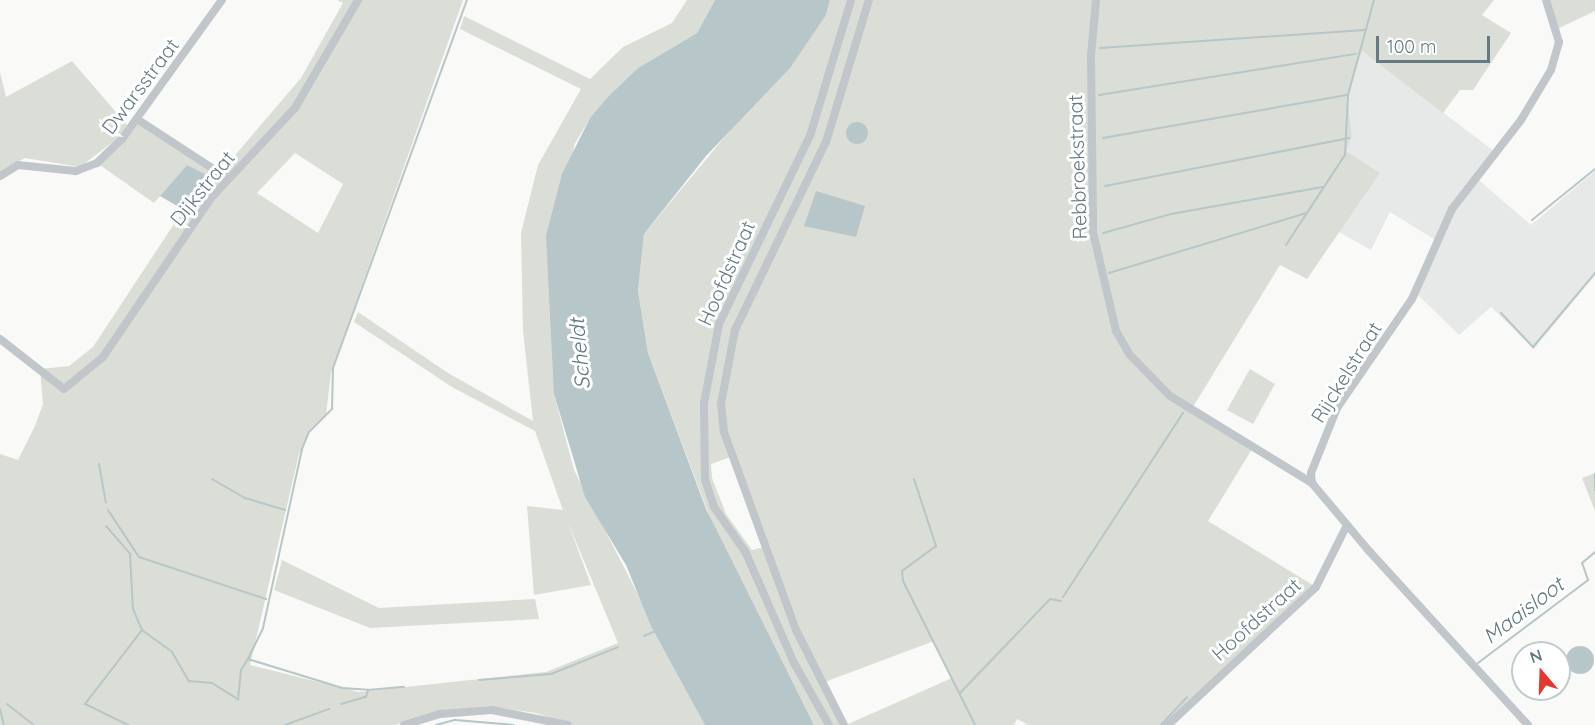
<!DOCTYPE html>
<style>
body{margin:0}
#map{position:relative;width:1595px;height:725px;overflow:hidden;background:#f9f9f7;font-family:Quicksand,sans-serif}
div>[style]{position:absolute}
.built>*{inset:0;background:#e7e9e8}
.green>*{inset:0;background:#daded6}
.water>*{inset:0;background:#b7c6c8}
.round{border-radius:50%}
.stream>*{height:2px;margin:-1px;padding:0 1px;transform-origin:1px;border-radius:1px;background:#b7c6c8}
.minor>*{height:8px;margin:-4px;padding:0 4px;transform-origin:4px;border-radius:4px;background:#c0c6c9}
span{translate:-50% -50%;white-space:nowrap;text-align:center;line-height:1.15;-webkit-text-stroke:6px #fff;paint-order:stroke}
.street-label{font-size:20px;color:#657a82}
.water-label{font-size:21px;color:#5f787c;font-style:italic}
.north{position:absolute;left:1511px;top:641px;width:60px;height:60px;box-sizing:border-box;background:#fff;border:2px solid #c1cacd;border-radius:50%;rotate:341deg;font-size:16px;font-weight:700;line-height:24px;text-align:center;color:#657a82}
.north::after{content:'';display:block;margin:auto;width:21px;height:27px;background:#e1382f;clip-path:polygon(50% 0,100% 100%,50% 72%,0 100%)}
.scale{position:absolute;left:1376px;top:36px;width:114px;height:27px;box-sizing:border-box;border:3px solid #657a82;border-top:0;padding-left:8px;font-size:18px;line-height:21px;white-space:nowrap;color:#657a82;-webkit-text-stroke:4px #fff;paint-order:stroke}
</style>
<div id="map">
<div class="built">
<div style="clip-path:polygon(1362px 51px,1494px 151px,1474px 176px,1531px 225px,1595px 171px,1595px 275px,1534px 349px,1491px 307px,1459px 335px,1415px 292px,1437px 241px,1390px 212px,1371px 250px,1339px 232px,1380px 173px,1345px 151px,1352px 135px,1347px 97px)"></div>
</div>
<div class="green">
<div style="clip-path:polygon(evenodd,337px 0,463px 0,331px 373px,326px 415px,311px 428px,299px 454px,250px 665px,359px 692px,546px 672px,618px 643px,567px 520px,591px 585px,534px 595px,527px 506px,563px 510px,535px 431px,452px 387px,354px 322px,358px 312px,448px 373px,533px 421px,523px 331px,521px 233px,538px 165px,581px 89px,460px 29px,464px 16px,590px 79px,623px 47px,672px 23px,687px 0,715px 0,697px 33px,638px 68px,590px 118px,574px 145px,554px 394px,574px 470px,705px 725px,572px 725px,536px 713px,488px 706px,440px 711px,395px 725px,0 725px,0 454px,18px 460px,35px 426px,43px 404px,40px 369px,69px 366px,93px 347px,176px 221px,209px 184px,187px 165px,154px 203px,97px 163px,137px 119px,220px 173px,301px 78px,343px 3px,337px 0,295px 153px,343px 184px,318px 233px,257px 193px,295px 153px)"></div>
<div style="clip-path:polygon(evenodd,830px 0,1494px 0,1482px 15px,1511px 33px,1473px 90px,1460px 90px,1443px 113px,1362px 51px,1347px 97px,1352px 135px,1346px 151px,1380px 173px,1307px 279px,1280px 265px,1191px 410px,1252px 449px,1208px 521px,1316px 587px,1168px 725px,1028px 725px,1017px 719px,1014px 725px,846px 725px,952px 678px,934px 641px,822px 683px,843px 725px,814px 725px,712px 523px,648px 353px,638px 291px,644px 234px,826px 15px,830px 0,733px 456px,764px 547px,752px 550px,726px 514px,712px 478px,711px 464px,733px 456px)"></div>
<div style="clip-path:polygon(1546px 0,1595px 0,1595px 11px,1557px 29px)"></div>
<div style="clip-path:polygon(72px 61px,127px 125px,119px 137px,80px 167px,25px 158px,0 171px,0 72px,6px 97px)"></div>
<div style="clip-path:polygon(1250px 369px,1275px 384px,1253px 424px,1227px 410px)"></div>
<div style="clip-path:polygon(1595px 473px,1595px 511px,1582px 478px)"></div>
<div style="clip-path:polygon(282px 560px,379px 608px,535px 599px,539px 619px,370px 628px,274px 590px)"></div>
</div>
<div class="water">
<div style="clip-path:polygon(715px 0,830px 0,826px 15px,790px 68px,706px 156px,644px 234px,638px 291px,648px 353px,706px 509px,814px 725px,705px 725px,651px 626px,626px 565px,585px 497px,554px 394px,546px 236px,562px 174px,590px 118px,609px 96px,638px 68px,697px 33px)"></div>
<div class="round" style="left:846px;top:122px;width:22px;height:22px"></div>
<div style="clip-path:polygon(187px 165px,212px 178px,184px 210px,160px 196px)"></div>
<div style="clip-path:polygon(816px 191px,865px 206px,856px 237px,804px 226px)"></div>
<div class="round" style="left:1566px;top:646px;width:28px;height:28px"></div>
</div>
<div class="stream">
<div style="left:1100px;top:48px;width:265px;rotate:-3.9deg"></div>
<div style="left:1099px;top:95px;width:260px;rotate:-9.1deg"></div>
<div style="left:1103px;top:138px;width:249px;rotate:-10deg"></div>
<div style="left:1105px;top:186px;width:249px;rotate:-11.1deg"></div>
<div style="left:1532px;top:220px;width:81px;rotate:-39deg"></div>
<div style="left:1103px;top:233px;width:71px;rotate:-15.6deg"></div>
<div style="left:1171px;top:214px;width:154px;rotate:-10.1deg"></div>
<div style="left:1286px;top:245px;width:108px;rotate:-56.8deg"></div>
<div style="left:1345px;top:155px;width:60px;rotate:-87.1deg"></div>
<div style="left:1348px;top:95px;width:98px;rotate:-74.7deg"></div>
<div style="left:1109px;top:273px;width:207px;rotate:-16.9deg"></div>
<div style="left:1501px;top:313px;width:47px;rotate:46.7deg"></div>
<div style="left:1533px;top:347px;width:97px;rotate:-50deg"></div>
<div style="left:99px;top:464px;width:39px;rotate:80deg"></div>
<div style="left:1595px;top:474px;width:16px;rotate:90deg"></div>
<div style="left:212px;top:479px;width:38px;rotate:30deg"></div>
<div style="left:245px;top:498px;width:42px;rotate:16.7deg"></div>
<div style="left:914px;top:479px;width:71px;rotate:71.8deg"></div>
<div style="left:936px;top:546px;width:42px;rotate:143.7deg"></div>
<div style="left:902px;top:571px;width:10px;rotate:84deg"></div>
<div style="left:903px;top:581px;width:161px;rotate:63.4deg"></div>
<div style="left:108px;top:510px;width:56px;rotate:56.6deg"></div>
<div style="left:139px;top:557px;width:134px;rotate:18.3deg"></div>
<div style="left:106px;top:526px;width:37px;rotate:49deg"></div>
<div style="left:130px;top:554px;width:55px;rotate:86.9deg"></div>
<div style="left:133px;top:609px;width:23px;rotate:67deg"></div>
<div style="left:1063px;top:597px;width:220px;rotate:-56.9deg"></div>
<div style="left:644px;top:636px;width:12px;rotate:-24deg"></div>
<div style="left:248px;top:659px;width:34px;rotate:-64deg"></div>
<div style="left:263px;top:628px;width:183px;rotate:-77.7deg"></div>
<div style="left:302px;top:449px;width:18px;rotate:-68deg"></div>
<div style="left:309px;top:432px;width:33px;rotate:-45deg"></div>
<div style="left:332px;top:409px;width:41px;rotate:-88.6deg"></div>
<div style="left:333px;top:368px;width:392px;rotate:-70deg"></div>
<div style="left:1478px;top:663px;width:138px;rotate:-37deg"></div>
<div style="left:1588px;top:580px;width:18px;rotate:-109deg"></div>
<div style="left:1582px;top:563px;width:17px;rotate:-40deg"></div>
<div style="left:479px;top:680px;width:72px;rotate:-4.8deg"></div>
<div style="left:551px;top:674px;width:72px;rotate:-21.9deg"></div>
<div style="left:960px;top:693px;width:130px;rotate:-46.2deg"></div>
<div style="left:1050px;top:599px;width:11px;rotate:10deg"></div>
<div style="left:7px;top:704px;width:34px;rotate:38deg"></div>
<div style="left:341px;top:704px;width:26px;rotate:-16deg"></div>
<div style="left:366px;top:697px;width:7px;rotate:-74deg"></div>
<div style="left:368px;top:690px;width:36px;rotate:-5deg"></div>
<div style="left:0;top:709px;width:16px;rotate:76deg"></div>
<div style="left:128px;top:725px;width:48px;rotate:-154deg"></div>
<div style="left:85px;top:704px;width:93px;rotate:-52.4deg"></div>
<div style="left:142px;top:630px;width:37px;rotate:36deg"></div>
<div style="left:172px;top:652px;width:34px;rotate:60deg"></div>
<div style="left:189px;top:681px;width:23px;rotate:5deg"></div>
<div style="left:212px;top:683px;width:31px;rotate:32deg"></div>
<div style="left:238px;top:699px;width:29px;rotate:-84deg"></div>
<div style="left:241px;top:670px;width:13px;rotate:-58deg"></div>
<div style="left:248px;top:659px;width:98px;rotate:17.1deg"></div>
<div style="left:342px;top:688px;width:26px;rotate:4deg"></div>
<div style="left:285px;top:725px;width:47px;rotate:-20deg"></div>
<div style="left:436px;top:725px;width:20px;rotate:-15deg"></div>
<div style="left:455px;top:720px;width:59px;rotate:4.8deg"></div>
<div style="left:1161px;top:725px;width:38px;rotate:-47deg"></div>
</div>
<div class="minor">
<div style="left:1096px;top:0;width:56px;rotate:95.1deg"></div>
<div style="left:1091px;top:56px;width:176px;rotate:89.3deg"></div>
<div style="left:1093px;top:232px;width:102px;rotate:76.9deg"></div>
<div style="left:1116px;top:331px;width:28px;rotate:60deg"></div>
<div style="left:1130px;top:355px;width:57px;rotate:45.7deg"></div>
<div style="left:1170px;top:396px;width:167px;rotate:31.5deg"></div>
<div style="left:137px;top:119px;width:108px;rotate:33.2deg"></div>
<div style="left:0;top:176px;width:21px;rotate:-31deg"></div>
<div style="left:18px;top:165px;width:58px;rotate:5.9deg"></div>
<div style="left:76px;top:171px;width:22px;rotate:-21deg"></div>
<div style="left:97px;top:163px;width:35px;rotate:-44deg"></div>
<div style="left:122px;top:139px;width:171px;rotate:-54.3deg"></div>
<div style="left:0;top:339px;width:81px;rotate:38deg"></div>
<div style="left:64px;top:389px;width:50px;rotate:-39.4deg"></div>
<div style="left:103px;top:357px;width:192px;rotate:-55.8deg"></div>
<div style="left:211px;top:198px;width:123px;rotate:-47deg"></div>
<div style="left:295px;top:108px;width:125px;rotate:-59.7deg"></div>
<div style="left:404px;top:725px;width:38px;rotate:-17deg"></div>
<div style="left:440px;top:714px;width:52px;rotate:-4.4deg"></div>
<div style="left:492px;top:710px;width:77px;rotate:11.2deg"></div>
<div style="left:829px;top:725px;width:71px;rotate:-119.4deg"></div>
<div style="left:794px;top:663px;width:120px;rotate:-113.6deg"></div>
<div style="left:746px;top:553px;width:56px;rotate:-124.8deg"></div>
<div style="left:714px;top:507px;width:29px;rotate:-108deg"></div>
<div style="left:705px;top:479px;width:76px;rotate:-90.8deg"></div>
<div style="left:704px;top:403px;width:80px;rotate:-79.2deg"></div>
<div style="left:719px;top:324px;width:209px;rotate:-64.2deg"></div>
<div style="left:810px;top:136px;width:142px;rotate:-73.2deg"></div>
<div style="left:844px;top:725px;width:106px;rotate:-116.8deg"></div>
<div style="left:796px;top:630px;width:211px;rotate:-110deg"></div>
<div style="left:724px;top:432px;width:28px;rotate:-96deg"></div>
<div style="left:721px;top:404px;width:75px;rotate:-79.3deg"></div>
<div style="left:735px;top:330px;width:209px;rotate:-64.2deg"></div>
<div style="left:826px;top:142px;width:148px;rotate:-73.2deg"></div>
<div style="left:1168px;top:725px;width:202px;rotate:-43deg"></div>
<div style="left:1316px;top:587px;width:69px;rotate:-63.4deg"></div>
<div style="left:1528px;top:725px;width:236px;rotate:-132.4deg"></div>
<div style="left:1369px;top:551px;width:89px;rotate:-130deg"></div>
<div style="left:1312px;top:483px;width:10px;rotate:-96deg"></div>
<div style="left:1311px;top:473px;width:70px;rotate:-68.2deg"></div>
<div style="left:1337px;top:408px;width:132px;rotate:-55.5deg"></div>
<div style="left:1412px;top:299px;width:98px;rotate:-66deg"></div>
<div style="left:1452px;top:209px;width:113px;rotate:-52.2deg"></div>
<div style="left:1521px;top:120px;width:58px;rotate:-59deg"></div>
<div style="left:1551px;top:70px;width:29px;rotate:-74deg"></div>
<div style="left:1559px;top:42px;width:44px;rotate:-107.2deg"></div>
</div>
<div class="street-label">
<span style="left:140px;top:86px;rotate:-53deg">Dwarsstraat</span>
<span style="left:1077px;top:167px;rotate:-92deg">Rebbroekstraat</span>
<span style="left:202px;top:188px;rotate:-51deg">Dijkstraat</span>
<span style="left:726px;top:273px;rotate:-66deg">Hoofdstraat</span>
<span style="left:1346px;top:372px;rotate:-58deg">Rijckelstraat</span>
<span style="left:1256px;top:619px;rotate:-42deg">Hoofdstraat</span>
</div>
<div class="water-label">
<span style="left:579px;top:354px;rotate:-95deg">Scheldt</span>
<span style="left:1523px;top:610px;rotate:-37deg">Maaisloot</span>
</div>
<div class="north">N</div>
<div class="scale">100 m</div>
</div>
